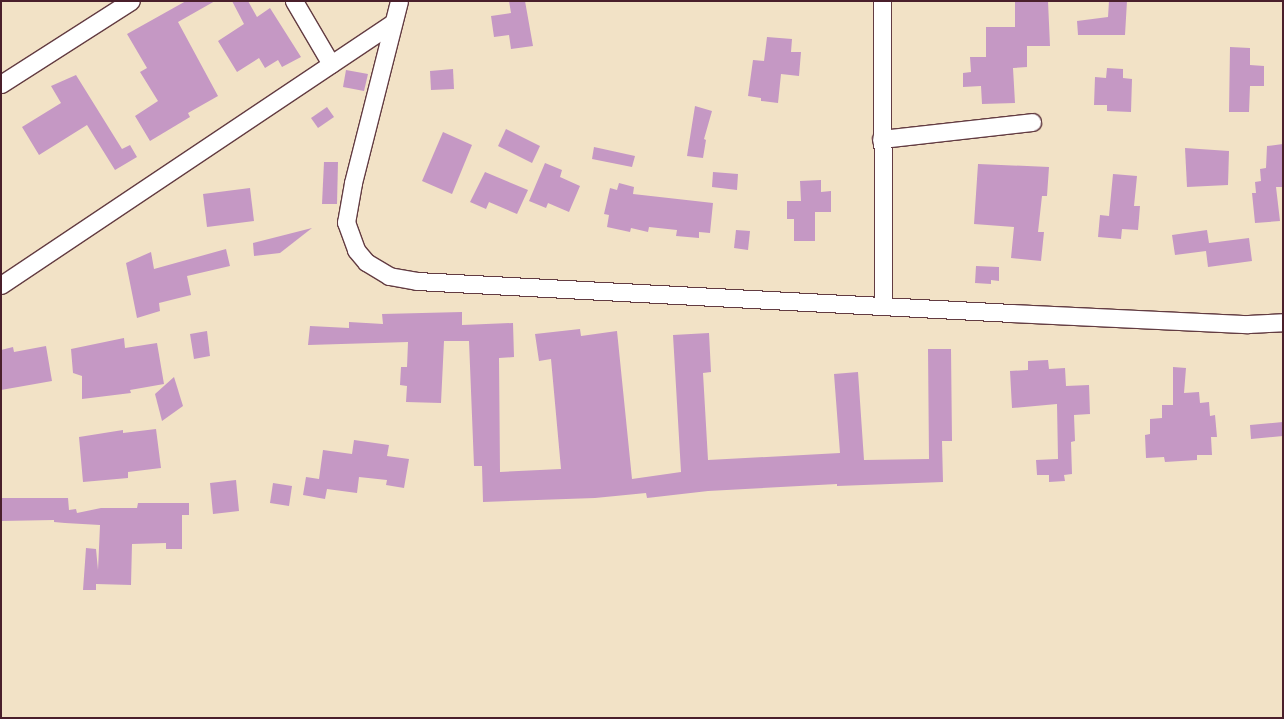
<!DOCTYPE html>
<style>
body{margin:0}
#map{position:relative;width:1284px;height:719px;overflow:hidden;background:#f2e2c6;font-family:"Gochi Hand",sans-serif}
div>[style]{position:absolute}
.building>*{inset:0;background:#c598c4}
.roads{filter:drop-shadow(1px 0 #633c42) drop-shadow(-1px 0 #633c42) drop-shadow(0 1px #633c42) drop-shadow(0 -1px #633c42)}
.minor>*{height:17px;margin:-8.5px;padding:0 8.5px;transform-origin:8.5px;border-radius:8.5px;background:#fff}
span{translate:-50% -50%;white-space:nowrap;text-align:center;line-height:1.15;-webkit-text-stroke:3.5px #fbf7ec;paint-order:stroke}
.frame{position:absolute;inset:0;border:2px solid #4a1f2b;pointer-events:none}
</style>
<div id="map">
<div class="building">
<div style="clip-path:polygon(186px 1px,215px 1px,178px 22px,218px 96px,188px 113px,190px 117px,150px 141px,135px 116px,158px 101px,140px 72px,147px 68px,127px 34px)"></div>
<div style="clip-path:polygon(232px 1px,248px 1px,257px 17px,270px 8px,301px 57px,282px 67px,278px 60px,265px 68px,259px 58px,237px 72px,218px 41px,244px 24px)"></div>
<div style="clip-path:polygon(509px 1px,525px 1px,533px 46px,511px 49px,509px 35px,494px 37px,491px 16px,511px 13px)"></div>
<div style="clip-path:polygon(1015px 1px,1048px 1px,1050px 46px,1027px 46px,1027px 67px,1013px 68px,1015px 103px,982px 104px,981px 86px,963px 87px,963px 73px,971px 72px,970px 57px,986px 57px,986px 27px,1015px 27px)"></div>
<div style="clip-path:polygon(1109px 1px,1127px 1px,1125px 35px,1078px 35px,1077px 21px,1108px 17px)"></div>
<div style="clip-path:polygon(767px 37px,792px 39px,791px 52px,801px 52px,799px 76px,781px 74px,778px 103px,761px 101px,761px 98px,748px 96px,753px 60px,764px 61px)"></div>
<div style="clip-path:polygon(1230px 47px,1250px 48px,1250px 65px,1264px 66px,1264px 86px,1250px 86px,1249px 112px,1229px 112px)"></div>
<div style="clip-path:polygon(1107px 68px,1123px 69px,1123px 78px,1132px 79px,1131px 112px,1107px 111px,1107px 105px,1094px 105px,1095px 77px,1106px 78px)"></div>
<div style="clip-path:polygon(453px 69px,454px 89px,431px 90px,430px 71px)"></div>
<div style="clip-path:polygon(346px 70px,368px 74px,364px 91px,343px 87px)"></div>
<div style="clip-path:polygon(76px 75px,122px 149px,130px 145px,137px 157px,115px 170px,87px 125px,39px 155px,22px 127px,61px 103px,51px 86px)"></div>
<div style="clip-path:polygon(695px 106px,712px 111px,704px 139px,706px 140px,703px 158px,687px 156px)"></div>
<div style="clip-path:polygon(327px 107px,334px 117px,318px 128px,311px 118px)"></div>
<div style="clip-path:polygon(506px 129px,540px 146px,532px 163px,498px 146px)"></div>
<div style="clip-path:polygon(443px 132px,472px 145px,452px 194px,422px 181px)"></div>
<div style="clip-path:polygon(1283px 144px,1283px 187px,1276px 187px,1280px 221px,1255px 223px,1252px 193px,1256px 193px,1255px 182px,1261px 181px,1260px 169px,1266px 168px,1267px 146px)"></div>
<div style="clip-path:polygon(594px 147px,635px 156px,632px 167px,592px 159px)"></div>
<div style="clip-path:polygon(1185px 148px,1229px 151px,1228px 185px,1187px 187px)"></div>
<div style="clip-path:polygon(324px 162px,338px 162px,337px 204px,322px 204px)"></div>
<div style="clip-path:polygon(545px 163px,562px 170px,560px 177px,580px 186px,569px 212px,548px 203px,546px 208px,529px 201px)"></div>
<div style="clip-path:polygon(978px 164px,1049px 167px,1047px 196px,1042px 196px,1038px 232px,1044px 232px,1041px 261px,1011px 258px,1014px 227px,974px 224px)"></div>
<div style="clip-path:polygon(485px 172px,528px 190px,517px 214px,489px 202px,486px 209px,470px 202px)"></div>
<div style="clip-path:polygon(713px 172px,738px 174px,737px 190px,712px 187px)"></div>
<div style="clip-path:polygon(1113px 174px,1137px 176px,1134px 206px,1140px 206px,1138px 230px,1122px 229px,1121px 239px,1098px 237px,1100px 215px,1109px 216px)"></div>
<div style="clip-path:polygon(821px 180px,821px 192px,831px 191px,831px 212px,815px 212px,815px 241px,794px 241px,794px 219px,787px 219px,787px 201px,801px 201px,800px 181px)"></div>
<div style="clip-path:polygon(619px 183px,634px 187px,633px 194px,713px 203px,710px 233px,699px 232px,699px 238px,676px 236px,677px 230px,649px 227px,648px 232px,631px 228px,630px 232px,607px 227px,609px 215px,604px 214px,610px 188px,617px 190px)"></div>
<div style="clip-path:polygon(250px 188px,254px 221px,207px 227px,203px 194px)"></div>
<div style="clip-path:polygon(312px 228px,280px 253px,254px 256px,253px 243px)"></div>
<div style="clip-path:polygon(736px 230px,750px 231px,748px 250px,734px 248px)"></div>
<div style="clip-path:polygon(1207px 230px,1209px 243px,1249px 238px,1252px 261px,1208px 267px,1206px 251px,1175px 255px,1172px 235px)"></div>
<div style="clip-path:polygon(226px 249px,230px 266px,187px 276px,191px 295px,159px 303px,160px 311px,137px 318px,126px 263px,151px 252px,154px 269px)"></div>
<div style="clip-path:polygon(976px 266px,999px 267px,999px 281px,991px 280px,991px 284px,975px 283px)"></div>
<div style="clip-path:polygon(462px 312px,462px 325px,513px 323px,514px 357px,499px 358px,500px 472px,561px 469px,551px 359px,539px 361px,535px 334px,580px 329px,581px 336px,617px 331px,632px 479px,681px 472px,673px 335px,709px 333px,711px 372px,703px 373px,708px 460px,840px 453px,834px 374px,858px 372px,864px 460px,929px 459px,928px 349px,951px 349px,952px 441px,942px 441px,943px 482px,837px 486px,837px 484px,708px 491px,647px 498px,646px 493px,595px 498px,483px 502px,482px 466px,474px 466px,469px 341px,444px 341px,441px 403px,406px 402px,407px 386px,400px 385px,401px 367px,407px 367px,408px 342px,308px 345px,310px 326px,349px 328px,349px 322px,383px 324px,382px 314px)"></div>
<div style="clip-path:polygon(207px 331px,210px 356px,194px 359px,190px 334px)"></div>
<div style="clip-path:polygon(124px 338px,125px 348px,157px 343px,164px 384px,130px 390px,131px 393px,82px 399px,82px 376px,73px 373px,71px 349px)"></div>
<div style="clip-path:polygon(46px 346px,52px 381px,1px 390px,1px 350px,13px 347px,14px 352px)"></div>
<div style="clip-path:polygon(1048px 360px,1049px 369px,1065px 368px,1066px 386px,1089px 385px,1090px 414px,1074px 415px,1075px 441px,1071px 442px,1072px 474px,1064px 475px,1065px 481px,1049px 482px,1049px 475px,1037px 475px,1036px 460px,1058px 459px,1057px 404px,1012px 408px,1010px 371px,1028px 370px,1028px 361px)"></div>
<div style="clip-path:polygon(1173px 367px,1186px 368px,1184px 393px,1199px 392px,1200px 403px,1209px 402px,1210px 416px,1215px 415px,1217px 437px,1211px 437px,1212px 455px,1197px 455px,1197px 460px,1165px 462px,1164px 457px,1146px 458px,1145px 435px,1150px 434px,1150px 419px,1162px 418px,1162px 405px,1173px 405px)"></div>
<div style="clip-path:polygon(174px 377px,183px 406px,162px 421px,155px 394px)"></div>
<div style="clip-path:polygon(1283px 422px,1283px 436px,1251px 439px,1250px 425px)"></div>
<div style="clip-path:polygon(156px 429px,161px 468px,128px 472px,128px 478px,83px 482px,79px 437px,123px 430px,123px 433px)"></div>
<div style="clip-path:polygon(354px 440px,389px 445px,387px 456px,409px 459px,404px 488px,386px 485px,387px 480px,359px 477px,357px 493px,327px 489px,325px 499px,303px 495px,306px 477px,319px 479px,323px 450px,352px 454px)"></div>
<div style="clip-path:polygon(236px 480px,239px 511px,213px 514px,210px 483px)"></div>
<div style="clip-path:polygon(273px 483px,292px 486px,289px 506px,270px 503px)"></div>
<div style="clip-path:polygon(1px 498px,68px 498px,69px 510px,76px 509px,77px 513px,101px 508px,137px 508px,138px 503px,189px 503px,189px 515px,182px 515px,182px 549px,166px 549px,166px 543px,132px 544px,131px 585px,96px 584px,96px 590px,83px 590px,86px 548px,96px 549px,98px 570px,100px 525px,65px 523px,54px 522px,54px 520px,1px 521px)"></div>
</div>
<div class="roads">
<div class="minor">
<div style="left:294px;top:1px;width:73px;rotate:59.6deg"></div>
<div style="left:399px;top:1px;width:188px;rotate:104.2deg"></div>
<div style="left:353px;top:183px;width:40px;rotate:100deg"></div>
<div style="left:346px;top:222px;width:30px;rotate:70deg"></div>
<div style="left:356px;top:250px;width:16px;rotate:50deg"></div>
<div style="left:366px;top:262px;width:27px;rotate:31deg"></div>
<div style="left:389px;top:276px;width:28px;rotate:10deg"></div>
<div style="left:417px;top:281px;width:595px;rotate:3.08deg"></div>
<div style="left:1011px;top:313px;width:237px;rotate:2.7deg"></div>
<div style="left:1248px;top:324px;width:35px;rotate:-3deg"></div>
<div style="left:882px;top:1px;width:304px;rotate:89.8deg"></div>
<div style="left:1px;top:84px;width:154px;rotate:-32.6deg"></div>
<div style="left:881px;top:139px;width:152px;rotate:-6.4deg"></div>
<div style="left:1px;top:285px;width:471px;rotate:-33.8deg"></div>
</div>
</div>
<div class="frame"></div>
</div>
